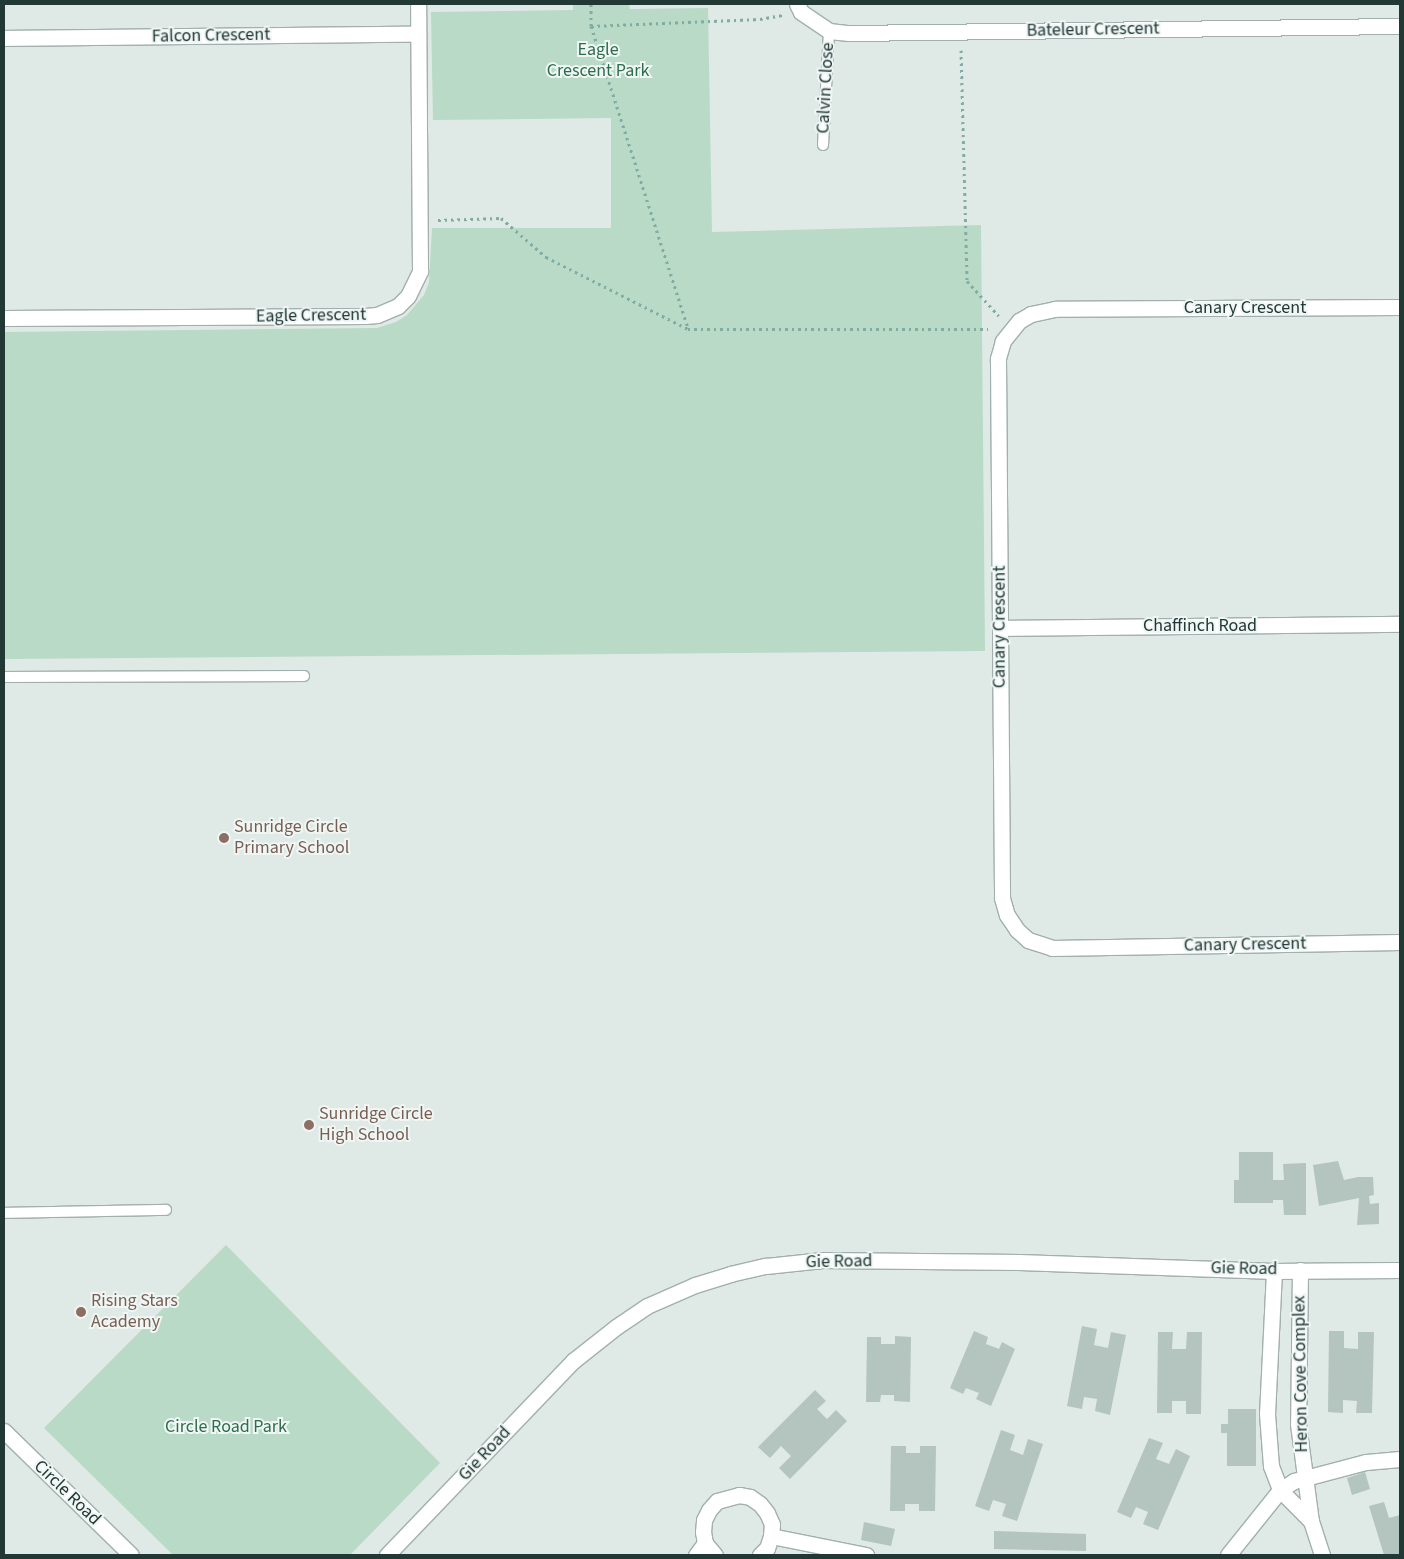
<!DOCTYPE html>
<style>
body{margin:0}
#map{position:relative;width:1404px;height:1559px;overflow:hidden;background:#dfe9e6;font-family:"Source Sans 3",sans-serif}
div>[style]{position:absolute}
.green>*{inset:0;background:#b8dac6}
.building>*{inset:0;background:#b4c4bf}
.path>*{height:3px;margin-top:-1.5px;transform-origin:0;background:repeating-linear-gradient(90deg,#80aca4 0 2.5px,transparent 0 6.5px)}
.roads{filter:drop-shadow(1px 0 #a2b0ad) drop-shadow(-1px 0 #a2b0ad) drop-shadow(0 1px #a2b0ad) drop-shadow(0 -1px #a2b0ad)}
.service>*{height:10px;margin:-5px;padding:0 5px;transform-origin:5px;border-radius:5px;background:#fff}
.minor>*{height:15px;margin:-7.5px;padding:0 7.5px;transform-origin:7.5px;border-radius:7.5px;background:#fff}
.tertiary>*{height:15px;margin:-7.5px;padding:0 7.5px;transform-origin:7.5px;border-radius:7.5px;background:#fff}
.dots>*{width:14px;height:14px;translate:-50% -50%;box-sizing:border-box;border:2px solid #eff6f4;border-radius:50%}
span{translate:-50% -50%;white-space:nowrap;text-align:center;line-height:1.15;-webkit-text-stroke:4px #eff6f4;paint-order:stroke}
.street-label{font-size:18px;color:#213835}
.park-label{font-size:18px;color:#2d6d4f}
.education-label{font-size:18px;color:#785e54}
.left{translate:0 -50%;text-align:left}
.frame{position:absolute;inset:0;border:5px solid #213835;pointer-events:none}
</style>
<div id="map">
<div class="green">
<div style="clip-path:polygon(573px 4px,629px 4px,630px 9px,708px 8px,712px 232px,981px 225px,985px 651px,4px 659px,4px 332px,377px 328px,396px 322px,407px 315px,424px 295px,429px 282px,432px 228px,611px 228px,611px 118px,433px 120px,431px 12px,573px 10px)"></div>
<div style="clip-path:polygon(226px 1245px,440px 1463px,350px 1555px,173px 1555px,44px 1428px)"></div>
</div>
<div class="building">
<div style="clip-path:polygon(1239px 1152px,1273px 1152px,1273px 1180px,1284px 1180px,1283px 1164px,1306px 1163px,1306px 1215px,1284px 1215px,1283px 1200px,1273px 1200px,1273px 1203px,1234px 1203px,1234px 1180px,1239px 1180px)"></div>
<div style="clip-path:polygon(1338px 1161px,1344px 1180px,1358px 1177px,1373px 1177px,1374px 1195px,1369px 1196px,1370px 1204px,1379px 1203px,1379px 1224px,1357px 1225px,1359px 1198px,1319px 1206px,1313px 1165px)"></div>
<div style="clip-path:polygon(1082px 1326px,1097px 1329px,1094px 1345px,1108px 1348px,1111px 1332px,1126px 1335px,1110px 1415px,1095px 1411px,1097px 1399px,1084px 1397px,1082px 1409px,1067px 1406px)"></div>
<div style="clip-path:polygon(974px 1331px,988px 1337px,986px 1344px,999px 1349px,1002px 1342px,1015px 1349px,991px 1406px,976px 1399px,979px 1393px,966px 1388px,963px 1394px,950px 1388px)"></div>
<div style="clip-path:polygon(1329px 1331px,1344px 1331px,1344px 1348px,1358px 1349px,1358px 1332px,1374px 1332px,1372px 1413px,1356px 1413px,1357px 1401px,1343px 1400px,1343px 1413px,1328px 1412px)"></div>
<div style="clip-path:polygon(1158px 1332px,1173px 1332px,1172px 1349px,1186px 1349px,1187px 1332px,1202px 1332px,1201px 1414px,1186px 1414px,1186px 1401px,1172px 1401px,1172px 1413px,1157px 1413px)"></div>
<div style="clip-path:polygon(895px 1336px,911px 1337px,910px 1402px,894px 1401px,894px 1395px,881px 1395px,880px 1402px,866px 1402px,867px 1337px,881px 1337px,881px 1344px,895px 1344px)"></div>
<div style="clip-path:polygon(815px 1390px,826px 1401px,817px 1409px,827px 1419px,836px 1410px,847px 1421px,790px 1479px,779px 1468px,791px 1456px,781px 1446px,770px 1458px,758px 1447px)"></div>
<div style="clip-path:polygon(1228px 1409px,1256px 1409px,1256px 1466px,1227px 1466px,1227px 1433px,1221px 1433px,1221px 1424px,1228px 1424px)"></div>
<div style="clip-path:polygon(1001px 1430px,1015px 1435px,1010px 1450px,1023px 1455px,1028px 1439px,1043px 1444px,1017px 1521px,1002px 1516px,1006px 1504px,993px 1500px,989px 1511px,975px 1506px)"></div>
<div style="clip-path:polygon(1149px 1438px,1163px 1443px,1156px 1459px,1169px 1464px,1176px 1449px,1190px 1456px,1158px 1530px,1143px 1524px,1148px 1512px,1136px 1507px,1131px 1518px,1117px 1512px)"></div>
<div style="clip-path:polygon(891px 1446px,906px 1446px,906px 1453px,920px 1453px,920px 1446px,936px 1446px,935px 1511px,919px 1511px,919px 1504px,905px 1504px,905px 1511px,890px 1511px)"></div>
<div style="clip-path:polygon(1365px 1472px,1370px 1489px,1352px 1495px,1347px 1478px)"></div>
<div style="clip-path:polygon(1384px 1502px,1389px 1518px,1400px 1515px,1400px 1555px,1384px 1555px,1369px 1506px)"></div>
<div style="clip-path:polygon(864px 1522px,895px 1529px,891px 1546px,861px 1540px)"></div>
<div style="clip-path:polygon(994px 1531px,1086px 1534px,1086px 1551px,994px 1549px)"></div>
</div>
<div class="path">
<div style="left:591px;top:4px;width:22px;rotate:90deg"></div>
<div style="left:591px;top:26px;width:169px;rotate:-2.4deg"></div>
<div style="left:760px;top:19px;width:23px;rotate:-10deg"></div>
<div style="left:591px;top:26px;width:317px;rotate:72.2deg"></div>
<div style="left:961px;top:50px;width:231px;rotate:88.5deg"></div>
<div style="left:967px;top:281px;width:47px;rotate:47.6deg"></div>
<div style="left:438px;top:220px;width:63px;rotate:-1.8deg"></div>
<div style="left:501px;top:218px;width:60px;rotate:40.9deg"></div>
<div style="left:546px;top:257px;width:159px;rotate:26.9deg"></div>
<div style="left:688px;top:329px;width:300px"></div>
</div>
<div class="roads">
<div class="service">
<div style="left:823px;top:145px;width:114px;rotate:-87deg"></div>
<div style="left:4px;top:677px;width:300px;rotate:-0.2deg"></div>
<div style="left:4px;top:1213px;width:162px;rotate:-1.1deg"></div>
</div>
<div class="minor">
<div style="left:797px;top:4px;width:9px;rotate:63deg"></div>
<div style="left:801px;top:12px;width:34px;rotate:34deg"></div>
<div style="left:829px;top:31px;width:20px;rotate:6deg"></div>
<div style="left:849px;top:33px;width:551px;rotate:-0.73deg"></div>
<div style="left:4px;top:38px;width:414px;rotate:-0.6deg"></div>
<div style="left:1400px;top:307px;width:345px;rotate:179.7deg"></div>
<div style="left:1055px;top:309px;width:25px;rotate:168deg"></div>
<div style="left:1031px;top:314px;width:14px;rotate:150deg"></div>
<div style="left:1019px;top:321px;width:26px;rotate:129deg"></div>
<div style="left:1003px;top:341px;width:19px;rotate:106deg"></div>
<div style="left:998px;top:359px;width:539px;rotate:89.57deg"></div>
<div style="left:1002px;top:898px;width:18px;rotate:74deg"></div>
<div style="left:1007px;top:915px;width:18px;rotate:56deg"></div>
<div style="left:1017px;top:930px;width:15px;rotate:42deg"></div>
<div style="left:1028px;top:940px;width:25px;rotate:18deg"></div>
<div style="left:1052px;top:948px;width:348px;rotate:-1deg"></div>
<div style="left:4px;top:318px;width:361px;rotate:-0.3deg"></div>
<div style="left:365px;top:316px;width:12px;rotate:-5deg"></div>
<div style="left:377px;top:315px;width:23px;rotate:-23deg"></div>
<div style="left:398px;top:306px;width:14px;rotate:-45deg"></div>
<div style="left:408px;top:296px;width:28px;rotate:-64deg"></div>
<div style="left:420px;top:271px;width:267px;rotate:-90.4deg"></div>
<div style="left:1000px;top:628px;width:400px;rotate:-0.6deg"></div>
<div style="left:1300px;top:1270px;width:154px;rotate:90.7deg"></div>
<div style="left:1298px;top:1424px;width:98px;rotate:82.4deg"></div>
<div style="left:1311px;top:1521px;width:36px;rotate:72deg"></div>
<div style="left:1274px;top:1271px;width:143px;rotate:92.8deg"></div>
<div style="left:1267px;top:1414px;width:52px;rotate:85.6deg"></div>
<div style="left:1271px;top:1466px;width:26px;rotate:69deg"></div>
<div style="left:1280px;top:1490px;width:44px;rotate:45deg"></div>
<div style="left:4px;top:1431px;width:177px;rotate:44.3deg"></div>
<div style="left:771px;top:1536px;width:97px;rotate:11.3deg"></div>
<div style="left:696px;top:1555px;width:15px;rotate:-53deg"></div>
<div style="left:715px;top:1555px;width:16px;rotate:-130deg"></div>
<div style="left:705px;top:1543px;width:11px;rotate:-100deg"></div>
<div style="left:703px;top:1532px;width:12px;rotate:-85deg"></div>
<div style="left:704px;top:1520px;width:11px;rotate:-63deg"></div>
<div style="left:709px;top:1510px;width:12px;rotate:-48deg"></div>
<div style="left:717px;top:1501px;width:23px;rotate:-15deg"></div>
<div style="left:739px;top:1495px;width:11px;rotate:10deg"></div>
<div style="left:750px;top:1497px;width:12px;rotate:35deg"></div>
<div style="left:760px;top:1504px;width:11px;rotate:52deg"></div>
<div style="left:767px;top:1513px;width:12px;rotate:66deg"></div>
<div style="left:772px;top:1524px;width:12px;rotate:95deg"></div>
<div style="left:771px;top:1536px;width:13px;rotate:108deg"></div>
<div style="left:767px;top:1548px;width:10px;rotate:135deg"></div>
<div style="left:1228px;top:1555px;width:83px;rotate:-51.3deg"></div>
<div style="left:1280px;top:1490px;width:17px;rotate:-33deg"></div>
<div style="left:1294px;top:1481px;width:74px;rotate:-14.8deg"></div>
<div style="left:1366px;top:1462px;width:34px;rotate:-5deg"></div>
</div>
<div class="tertiary">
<div style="left:387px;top:1555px;width:269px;rotate:-46.2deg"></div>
<div style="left:573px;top:1361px;width:55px;rotate:-38.3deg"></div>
<div style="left:616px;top:1327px;width:37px;rotate:-34deg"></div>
<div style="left:647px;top:1306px;width:52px;rotate:-23.6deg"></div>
<div style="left:695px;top:1285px;width:37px;rotate:-17deg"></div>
<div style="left:730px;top:1274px;width:37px;rotate:-13deg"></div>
<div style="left:766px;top:1266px;width:57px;rotate:-6deg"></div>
<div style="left:823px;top:1260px;width:196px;rotate:0.6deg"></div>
<div style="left:1019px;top:1262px;width:255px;rotate:2deg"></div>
<div style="left:1274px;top:1271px;width:126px;rotate:-0.5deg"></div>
</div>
</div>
<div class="dots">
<div style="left:224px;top:838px;background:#8d6e63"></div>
<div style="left:309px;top:1125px;background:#8d6e63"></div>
<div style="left:81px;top:1312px;background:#8d6e63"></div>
</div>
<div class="street-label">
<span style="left:1093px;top:30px;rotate:-1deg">Bateleur Crescent</span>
<span style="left:211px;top:36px;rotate:-1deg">Falcon Crescent</span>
<span style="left:826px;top:88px;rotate:-87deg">Calvin Close</span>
<span style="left:1245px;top:308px">Canary Crescent</span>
<span style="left:311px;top:316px;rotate:-1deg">Eagle Crescent</span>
<span style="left:1200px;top:626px">Chaffinch Road</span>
<span style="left:1000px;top:627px;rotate:-90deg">Canary Crescent</span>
<span style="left:1245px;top:945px;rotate:-1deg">Canary Crescent</span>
<span style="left:839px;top:1262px;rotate:-1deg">Gie Road</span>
<span style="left:1244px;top:1269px;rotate:1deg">Gie Road</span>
<span style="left:1301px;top:1374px;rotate:-91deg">Heron Cove Complex</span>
<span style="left:485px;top:1454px;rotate:-47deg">Gie Road</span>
<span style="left:67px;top:1493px;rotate:44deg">Circle Road</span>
</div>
<div class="park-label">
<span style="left:598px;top:61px">Eagle<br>Crescent Park</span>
<span style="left:226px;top:1427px">Circle Road Park</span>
</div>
<div class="education-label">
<span class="left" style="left:234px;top:838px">Sunridge Circle<br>Primary School</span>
<span class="left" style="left:319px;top:1125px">Sunridge Circle<br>High School</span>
<span class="left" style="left:91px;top:1312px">Rising Stars<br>Academy</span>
</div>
<div class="frame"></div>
</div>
